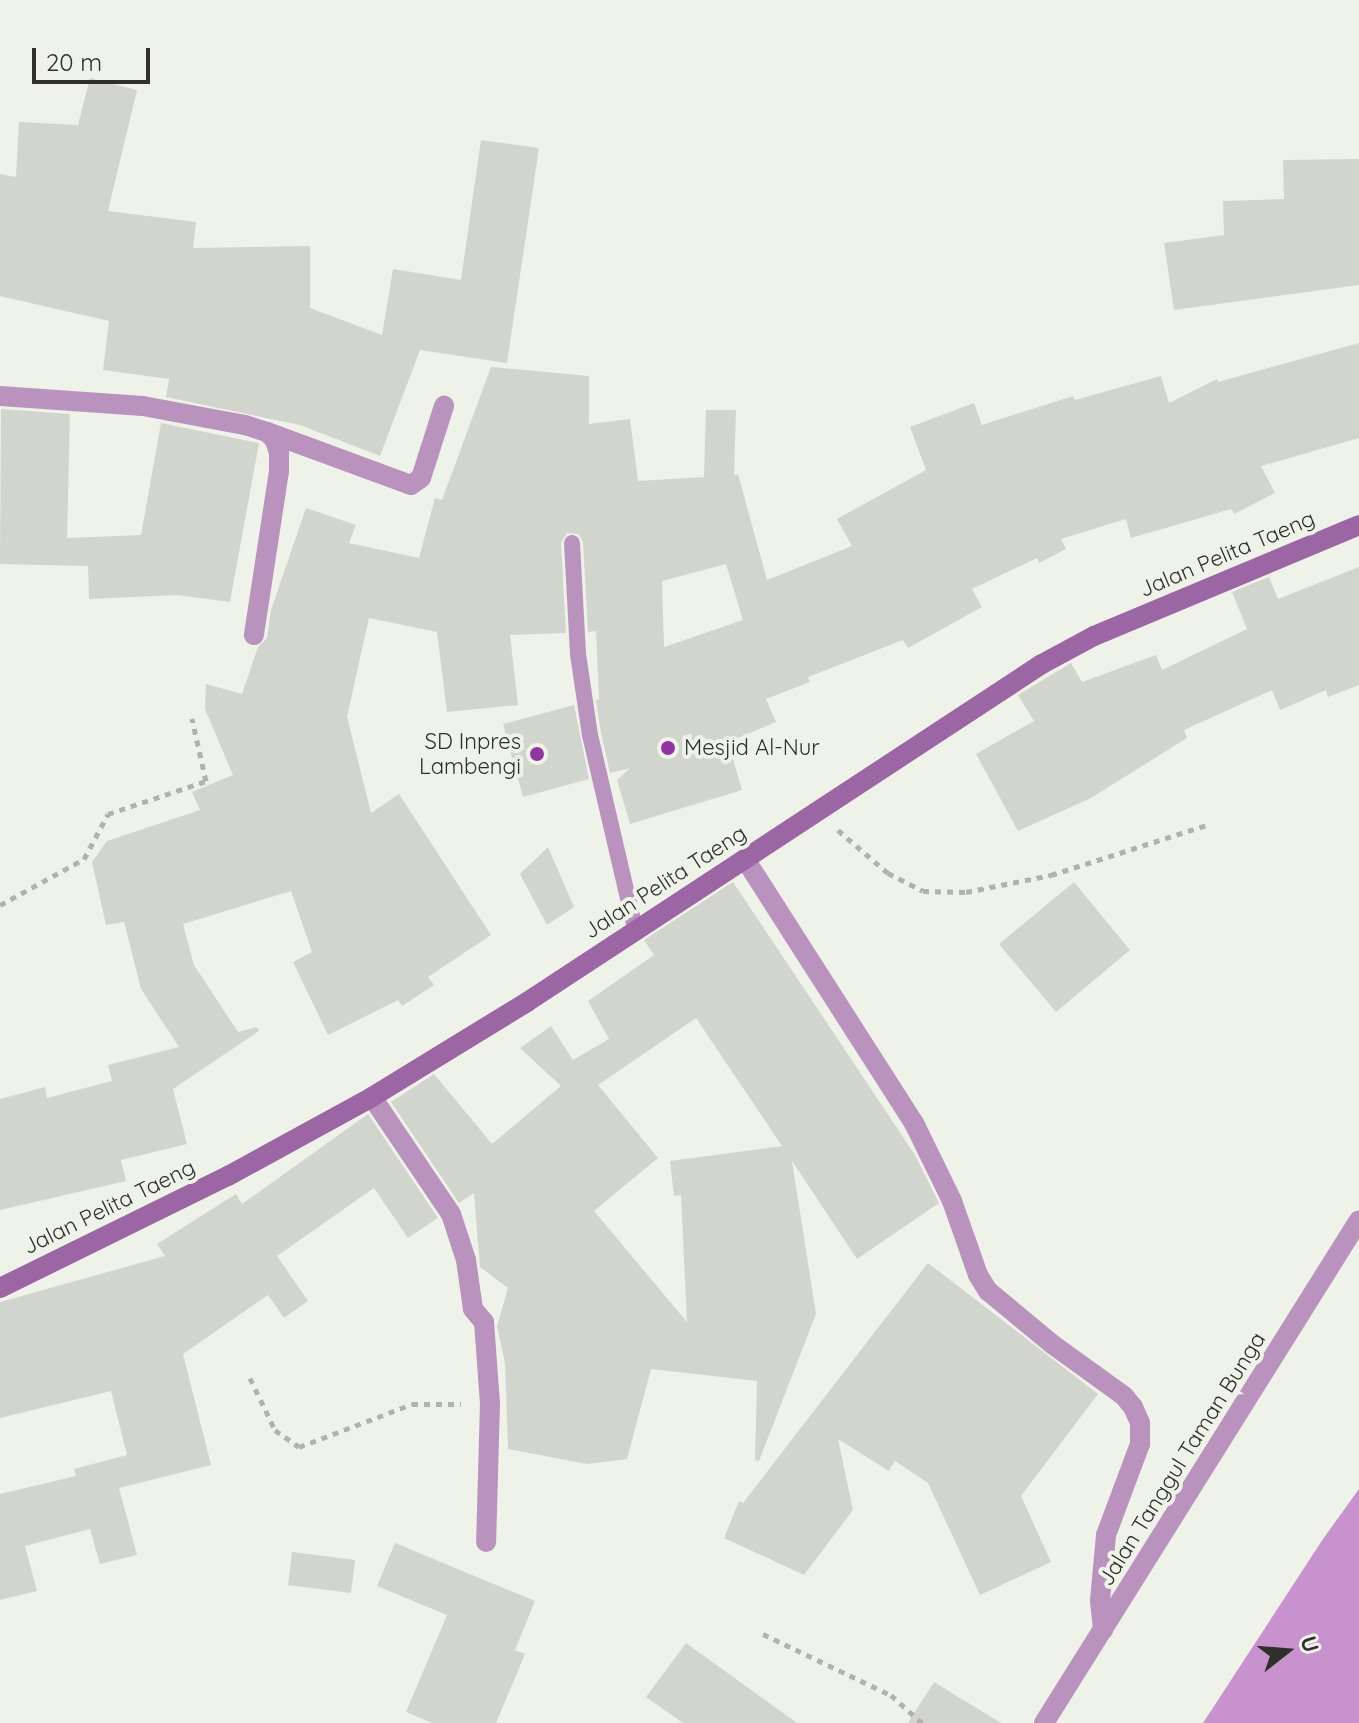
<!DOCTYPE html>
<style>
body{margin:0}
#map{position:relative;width:1359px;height:1723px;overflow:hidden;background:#eff2e9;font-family:Quicksand,sans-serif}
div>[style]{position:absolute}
.water>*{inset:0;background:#c892cf}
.building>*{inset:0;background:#d2d5cd}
.path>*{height:5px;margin-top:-2.5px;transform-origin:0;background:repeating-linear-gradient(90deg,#b0b2ab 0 6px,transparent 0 12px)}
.lane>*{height:16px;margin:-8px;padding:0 8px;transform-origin:8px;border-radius:8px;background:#b993be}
.street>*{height:20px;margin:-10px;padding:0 10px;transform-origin:10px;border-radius:10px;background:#b993be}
.secondary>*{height:20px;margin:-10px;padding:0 10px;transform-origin:10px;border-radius:10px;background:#9c65a3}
.dots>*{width:22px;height:22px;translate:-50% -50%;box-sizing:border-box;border:4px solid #eff2e9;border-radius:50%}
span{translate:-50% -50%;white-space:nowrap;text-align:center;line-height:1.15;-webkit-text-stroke:8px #eff2e9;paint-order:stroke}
.street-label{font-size:22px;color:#2f302d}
.poi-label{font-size:22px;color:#2f302d}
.right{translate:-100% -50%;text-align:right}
.left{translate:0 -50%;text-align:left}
.north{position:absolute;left:1247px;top:1611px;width:80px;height:80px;-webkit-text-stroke:6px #eff2e9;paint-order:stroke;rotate:73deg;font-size:22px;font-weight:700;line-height:32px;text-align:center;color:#2f302d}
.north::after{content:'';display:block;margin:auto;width:28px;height:36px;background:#2f302d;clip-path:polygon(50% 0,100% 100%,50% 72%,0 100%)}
.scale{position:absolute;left:32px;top:48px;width:118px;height:36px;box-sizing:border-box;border:4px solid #2f302d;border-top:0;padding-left:10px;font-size:24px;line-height:28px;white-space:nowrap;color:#2f302d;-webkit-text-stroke:6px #eff2e9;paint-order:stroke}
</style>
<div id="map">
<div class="water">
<div style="clip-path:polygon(1359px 1489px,1359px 1723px,1203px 1723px,1323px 1539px)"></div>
</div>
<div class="building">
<div style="clip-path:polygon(90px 78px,137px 90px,108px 211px,196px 222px,193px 248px,310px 246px,310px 308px,382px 335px,393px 269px,461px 280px,481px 140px,539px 148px,507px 363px,420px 350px,380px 456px,300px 425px,166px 397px,169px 379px,103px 370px,109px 321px,0 296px,0 174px,16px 177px,19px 122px,78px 125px)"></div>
<div style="clip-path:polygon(1359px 159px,1359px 285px,1174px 310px,1164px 243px,1224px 235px,1223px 201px,1284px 199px,1283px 160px)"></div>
<div style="clip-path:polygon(evenodd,1359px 343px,1359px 438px,1261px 466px,1275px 493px,1234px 514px,1231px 509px,1131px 538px,1126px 519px,1061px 539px,1066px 549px,1039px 563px,1037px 558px,972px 589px,982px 607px,908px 648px,903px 640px,808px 677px,810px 682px,766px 699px,776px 722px,728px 742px,742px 790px,630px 824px,617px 780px,630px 768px,610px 773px,601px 733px,596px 700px,599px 699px,596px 631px,588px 632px,583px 542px,578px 534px,567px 533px,561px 543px,566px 633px,510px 635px,518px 705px,447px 712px,437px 632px,369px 618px,347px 717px,371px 813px,399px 794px,491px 935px,428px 977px,434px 985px,402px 1006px,398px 1000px,328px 1035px,293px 962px,312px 952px,291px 891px,183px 924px,194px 965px,238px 1032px,257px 1027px,259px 1031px,173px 1089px,187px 1144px,121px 1160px,126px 1181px,0 1210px,0 1099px,45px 1087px,47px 1098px,112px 1081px,108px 1065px,179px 1047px,141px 989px,124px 922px,106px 925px,92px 862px,107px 841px,200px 810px,192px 792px,233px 775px,205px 709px,206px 684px,242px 694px,258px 647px,267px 638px,271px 610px,306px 508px,356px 525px,349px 543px,419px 558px,435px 498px,442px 500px,491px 367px,589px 376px,589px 424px,630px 419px,638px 481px,704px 477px,706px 410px,736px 410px,734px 475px,738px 474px,767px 580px,852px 546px,837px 519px,926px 470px,910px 427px,974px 403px,982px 425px,1073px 396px,1075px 400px,1161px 376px,1169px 403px,1217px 379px,1218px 382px,1359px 343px,726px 564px,743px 620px,664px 647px,662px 581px,726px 564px)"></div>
<div style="clip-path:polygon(1px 409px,70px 414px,67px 538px,141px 535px,161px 423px,259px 443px,230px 602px,177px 595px,89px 599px,88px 566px,0 564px)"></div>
<div style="clip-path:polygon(1359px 567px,1359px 685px,1328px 697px,1326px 690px,1280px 710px,1272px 690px,1184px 730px,1187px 738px,1091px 798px,1018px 831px,976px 754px,1034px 721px,1018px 695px,1071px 663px,1082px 682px,1156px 655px,1162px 670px,1247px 629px,1232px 592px,1269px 577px,1278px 599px)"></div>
<div style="clip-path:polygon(574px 705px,589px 779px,523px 797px,503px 724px)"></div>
<div style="clip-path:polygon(548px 847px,574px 907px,547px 925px,520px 874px)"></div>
<div style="clip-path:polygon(evenodd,733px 882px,915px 1155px,939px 1203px,857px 1259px,792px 1161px,816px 1314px,759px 1461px,755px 1460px,757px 1381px,651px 1369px,627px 1459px,587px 1464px,508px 1449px,505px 1363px,497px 1326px,508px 1288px,480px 1267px,474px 1193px,459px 1203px,391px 1102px,434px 1074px,492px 1144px,561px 1086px,520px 1048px,551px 1026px,573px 1060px,609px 1039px,588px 1001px,654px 955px,644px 940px,733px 882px,696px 1018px,782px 1146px,670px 1161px,674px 1196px,681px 1195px,687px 1322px,594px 1211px,658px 1158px,598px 1085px,696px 1018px)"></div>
<div style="clip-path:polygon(1074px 882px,1130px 950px,1056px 1012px,999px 944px)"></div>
<div style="clip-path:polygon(368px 1114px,438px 1218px,408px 1238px,374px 1188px,277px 1256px,308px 1301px,284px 1318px,268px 1295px,183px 1354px,211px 1465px,119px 1488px,137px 1555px,100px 1564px,90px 1529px,25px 1546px,37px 1591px,0 1600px,0 1494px,76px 1476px,74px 1469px,127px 1455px,111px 1391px,0 1418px,0 1302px,165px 1256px,157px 1244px,236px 1194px,242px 1204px)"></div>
<div style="clip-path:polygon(928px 1263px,1098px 1394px,1021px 1496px,1051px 1562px,980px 1595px,928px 1483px,895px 1461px,889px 1471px,838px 1439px,853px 1510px,804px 1575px,724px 1538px,739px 1501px,743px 1503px)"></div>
<div style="clip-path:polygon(395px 1543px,535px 1601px,515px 1650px,525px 1654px,496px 1723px,432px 1723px,406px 1712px,447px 1615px,377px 1586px)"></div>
<div style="clip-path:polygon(292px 1552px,355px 1560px,351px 1593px,288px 1585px)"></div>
<div style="clip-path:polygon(686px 1643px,797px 1723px,683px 1723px,646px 1697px)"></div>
<div style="clip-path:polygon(934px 1682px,1001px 1723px,908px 1723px)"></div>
</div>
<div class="path">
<div style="left:838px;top:830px;width:66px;rotate:40.7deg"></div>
<div style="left:888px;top:873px;width:39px;rotate:27deg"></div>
<div style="left:923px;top:891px;width:43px;rotate:1.3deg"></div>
<div style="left:966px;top:892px;width:87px;rotate:-11.3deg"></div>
<div style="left:1051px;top:875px;width:164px;rotate:-17.8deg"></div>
<div style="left:0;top:905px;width:96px;rotate:-28.7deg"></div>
<div style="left:84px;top:859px;width:51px;rotate:-61.9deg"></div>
<div style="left:108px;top:814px;width:103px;rotate:-18.6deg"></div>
<div style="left:206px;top:781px;width:64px;rotate:-102.7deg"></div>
<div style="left:250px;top:1378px;width:58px;rotate:64.3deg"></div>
<div style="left:275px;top:1430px;width:29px;rotate:35deg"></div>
<div style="left:299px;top:1447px;width:121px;rotate:-20.8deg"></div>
<div style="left:412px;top:1404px;width:49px"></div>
<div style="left:763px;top:1634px;width:142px;rotate:25.5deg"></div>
<div style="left:891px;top:1695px;width:42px;rotate:42.1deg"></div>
</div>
<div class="lane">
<div style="left:572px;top:543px;width:111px;rotate:86.9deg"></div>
<div style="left:578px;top:654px;width:82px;rotate:81.6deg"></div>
<div style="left:590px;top:735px;width:199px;rotate:76.9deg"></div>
</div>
<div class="street">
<div style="left:0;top:396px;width:143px;rotate:4deg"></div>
<div style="left:143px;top:406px;width:104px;rotate:10.6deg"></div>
<div style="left:245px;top:425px;width:23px;rotate:18deg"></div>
<div style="left:267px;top:432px;width:11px;rotate:45deg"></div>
<div style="left:275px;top:440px;width:14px;rotate:73deg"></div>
<div style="left:279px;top:453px;width:18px;rotate:90deg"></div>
<div style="left:279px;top:471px;width:166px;rotate:98.7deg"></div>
<div style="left:267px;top:432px;width:153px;rotate:20.2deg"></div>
<div style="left:411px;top:485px;width:12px;rotate:-35deg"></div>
<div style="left:421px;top:478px;width:76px;rotate:-72.3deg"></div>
<div style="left:745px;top:859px;width:313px;rotate:57.4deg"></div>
<div style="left:914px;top:1123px;width:87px;rotate:64deg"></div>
<div style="left:952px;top:1201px;width:78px;rotate:70.6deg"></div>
<div style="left:978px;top:1275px;width:19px;rotate:58deg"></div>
<div style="left:988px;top:1291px;width:83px;rotate:39.6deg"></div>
<div style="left:1052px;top:1344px;width:89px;rotate:35.8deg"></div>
<div style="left:1124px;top:1396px;width:14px;rotate:51deg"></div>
<div style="left:1133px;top:1407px;width:17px;rotate:66deg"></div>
<div style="left:1140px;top:1423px;width:21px;rotate:90deg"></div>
<div style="left:1140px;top:1444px;width:97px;rotate:110.5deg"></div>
<div style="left:1106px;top:1535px;width:66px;rotate:95.2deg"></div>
<div style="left:1100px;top:1601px;width:29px;rotate:84deg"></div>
<div style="left:372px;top:1097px;width:141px;rotate:56deg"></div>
<div style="left:451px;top:1214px;width:48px;rotate:71.9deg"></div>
<div style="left:466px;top:1260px;width:49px;rotate:81.9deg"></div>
<div style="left:473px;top:1309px;width:17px;rotate:50deg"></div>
<div style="left:484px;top:1322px;width:81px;rotate:85.8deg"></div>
<div style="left:490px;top:1403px;width:139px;rotate:91.6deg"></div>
<div style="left:1044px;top:1723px;width:593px;rotate:-57.94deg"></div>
</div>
<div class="secondary">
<div style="left:0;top:1288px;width:254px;rotate:-26.2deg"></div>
<div style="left:228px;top:1176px;width:164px;rotate:-28.7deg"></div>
<div style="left:372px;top:1097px;width:182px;rotate:-31.5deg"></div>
<div style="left:527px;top:1002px;width:616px;rotate:-33.28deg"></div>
<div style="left:1042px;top:664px;width:59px;rotate:-28.3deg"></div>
<div style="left:1094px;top:636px;width:287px;rotate:-22.7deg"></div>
</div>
<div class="dots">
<div style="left:668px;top:748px;background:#91359f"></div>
<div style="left:537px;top:754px;background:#91359f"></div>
</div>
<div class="street-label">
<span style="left:1227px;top:554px;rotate:-23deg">Jalan Pelita Taeng</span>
<span style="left:665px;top:882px;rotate:-33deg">Jalan Pelita Taeng</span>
<span style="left:109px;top:1207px;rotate:-26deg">Jalan Pelita Taeng</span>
<span style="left:1182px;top:1459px;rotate:-58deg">Jalan Tanggul Taman Bunga</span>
</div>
<div class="poi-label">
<span class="right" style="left:521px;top:754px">SD Inpres<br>Lambengi</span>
<span class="left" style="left:684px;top:748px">Mesjid Al-Nur</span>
</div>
<div class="north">U</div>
<div class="scale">20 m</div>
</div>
